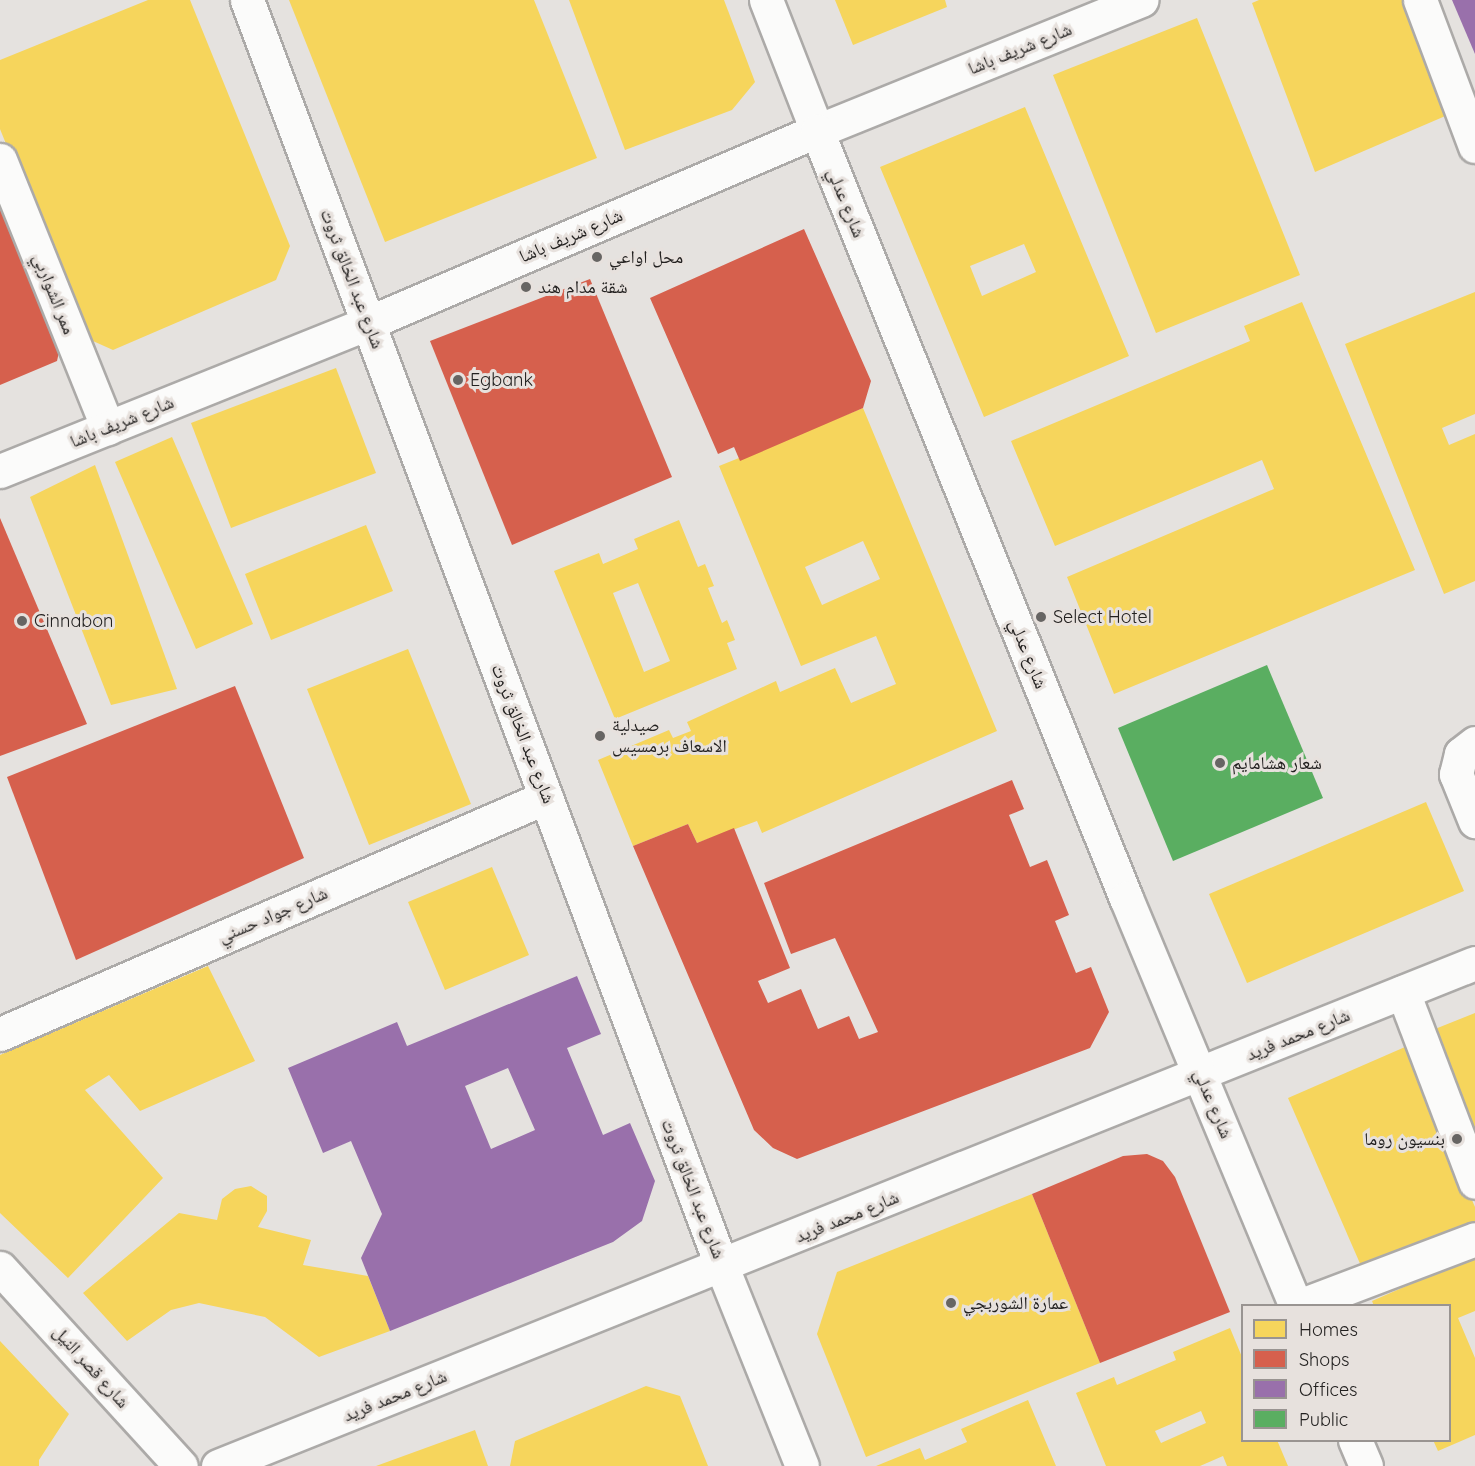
<!DOCTYPE html>
<meta charset="utf-8">
<style>
body{margin:0}
#map{position:relative;width:1475px;height:1466px;overflow:hidden;background:#e5e2df;font-family:Quicksand,"Noto Naskh Arabic",sans-serif}
div>[style]{position:absolute}
.homes>*{inset:0;background:#f6d55c}
.shops>*{inset:0;background:#d6604d}
.offices>*{inset:0;background:#9970ab}
.public>*{inset:0;background:#5aae61}
.roads{filter:drop-shadow(2px 0 #acaaa8) drop-shadow(-2px 0 #acaaa8) drop-shadow(0 2px #acaaa8) drop-shadow(0 -2px #acaaa8)}
.minor>*{height:33px;margin:-16.5px;padding:0 16.5px;transform-origin:16.5px;border-radius:16.5px;background:#fbfbfa}
.major>*{height:33px;margin:-16.5px;padding:0 16.5px;transform-origin:16.5px;border-radius:16.5px;background:#fbfbfa}
.dots>*{width:16px;height:16px;translate:-50% -50%;box-sizing:border-box;border:3px solid #e7e1dd;border-radius:50%}
span{translate:-50% -50%;white-space:nowrap;text-align:center;line-height:1.15;-webkit-text-stroke:6px #e7e1dd;paint-order:stroke}
.street-label{font-size:18px;color:#232120}
.poi-label{font-size:18px;color:#232120}
.left{translate:0 -50%;text-align:left}
.right{translate:-100% -50%;text-align:right}
.legend{position:absolute;left:1241px;top:1304px;width:210px;height:138px;box-sizing:border-box;background:#e7e1dd;border:2px solid #999491;margin:0;padding:8px 10px;list-style:none;font-size:18px;color:#232120}
.legend li{display:flex;align-items:center;gap:12px;height:30px}
.legend b{width:30px;border:2px solid #999491}
</style>
<div id="map">
<div class="homes">
<div style="clip-path:polygon(148px 0,190px 0,290px 246px,276px 280px,113px 350px,84px 337px,0 129px,0 60px)"></div>
<div style="clip-path:polygon(289px 0,534px 0,597px 158px,385px 242px)"></div>
<div style="clip-path:polygon(569px 0,724px 0,755px 82px,732px 110px,625px 150px)"></div>
<div style="clip-path:polygon(835px 0,945px 0,947px 7px,853px 45px)"></div>
<div style="clip-path:polygon(1259px 0,1405px 0,1450px 114px,1315px 172px,1252px 3px)"></div>
<div style="clip-path:polygon(1197px 18px,1300px 275px,1156px 333px,1053px 75px)"></div>
<div style="clip-path:polygon(evenodd,1025px 107px,1129px 356px,984px 417px,880px 167px,1025px 107px,1024px 244px,1036px 272px,982px 296px,970px 266px,1024px 244px)"></div>
<div style="clip-path:polygon(1475px 292px,1475px 414px,1442px 428px,1449px 445px,1475px 434px,1475px 581px,1444px 594px,1345px 344px)"></div>
<div style="clip-path:polygon(1302px 302px,1415px 570px,1114px 694px,1067px 577px,1274px 489px,1262px 460px,1055px 546px,1011px 441px,1250px 341px,1244px 326px)"></div>
<div style="clip-path:polygon(336px 368px,376px 473px,231px 528px,191px 423px)"></div>
<div style="clip-path:polygon(evenodd,863px 408px,997px 731px,762px 833px,757px 821px,697px 843px,688px 824px,633px 846px,598px 760px,669px 730px,673px 738px,691px 731px,687px 722px,776px 681px,780px 692px,835px 668px,851px 703px,896px 684px,876px 636px,801px 666px,719px 466px,863px 408px,863px 541px,880px 579px,822px 605px,805px 567px,863px 541px)"></div>
<div style="clip-path:polygon(172px 437px,253px 624px,196px 649px,115px 462px)"></div>
<div style="clip-path:polygon(95px 465px,177px 689px,111px 705px,30px 497px)"></div>
<div style="clip-path:polygon(evenodd,679px 520px,698px 567px,705px 564px,714px 586px,708px 588px,722px 623px,727px 620px,735px 640px,727px 643px,737px 669px,615px 719px,554px 571px,599px 553px,603px 564px,638px 549px,634px 539px,679px 520px,638px 583px,670px 661px,644px 672px,613px 593px,638px 583px)"></div>
<div style="clip-path:polygon(366px 525px,393px 591px,271px 640px,245px 574px)"></div>
<div style="clip-path:polygon(408px 649px,471px 804px,369px 845px,307px 689px)"></div>
<div style="clip-path:polygon(1426px 802px,1464px 891px,1247px 983px,1209px 894px)"></div>
<div style="clip-path:polygon(492px 867px,529px 955px,445px 990px,408px 902px)"></div>
<div style="clip-path:polygon(208px 966px,255px 1061px,140px 1111px,109px 1075px,85px 1090px,163px 1178px,68px 1278px,0 1213px,0 1055px)"></div>
<div style="clip-path:polygon(1475px 1013px,1475px 1137px,1430px 1031px)"></div>
<div style="clip-path:polygon(1405px 1047px,1475px 1207px,1475px 1228px,1365px 1275px,1288px 1098px)"></div>
<div style="clip-path:polygon(251px 1186px,267px 1196px,267px 1211px,258px 1227px,311px 1240px,303px 1265px,368px 1276px,390px 1331px,319px 1357px,265px 1317px,199px 1303px,171px 1310px,127px 1341px,83px 1293px,179px 1213px,217px 1220px,222px 1199px,235px 1189px)"></div>
<div style="clip-path:polygon(1032px 1194px,1100px 1363px,866px 1457px,817px 1334px,837px 1272px)"></div>
<div style="clip-path:polygon(1475px 1256px,1475px 1311px,1458px 1318px,1475px 1358px,1475px 1435px,1438px 1451px,1433px 1440px,1450px 1440px,1450px 1306px,1374px 1306px,1372px 1301px)"></div>
<div style="clip-path:polygon(evenodd,1230px 1328px,1242px 1357px,1242px 1440px,1277px 1440px,1288px 1466px,1227px 1466px,1223px 1456px,1200px 1466px,1106px 1466px,1076px 1393px,1114px 1377px,1117px 1385px,1176px 1360px,1173px 1352px,1230px 1328px,1201px 1411px,1206px 1423px,1161px 1443px,1155px 1431px,1201px 1411px)"></div>
<div style="clip-path:polygon(0 1341px,69px 1414px,39px 1460px,39px 1466px,0 1466px)"></div>
<div style="clip-path:polygon(646px 1386px,680px 1396px,708px 1466px,510px 1466px,515px 1441px)"></div>
<div style="clip-path:polygon(1028px 1400px,1056px 1466px,876px 1466px,920px 1448px,925px 1460px,967px 1442px,961px 1429px)"></div>
<div style="clip-path:polygon(475px 1430px,488px 1466px,376px 1466px)"></div>
</div>
<div class="shops">
<div style="clip-path:polygon(0 195px,61px 343px,57px 361px,0 385px)"></div>
<div style="clip-path:polygon(804px 229px,871px 381px,863px 408px,740px 461px,734px 447px,718px 454px,650px 298px)"></div>
<div style="clip-path:polygon(590px 279px,672px 477px,512px 545px,430px 341px)"></div>
<div style="clip-path:polygon(0 518px,87px 724px,0 756px)"></div>
<div style="clip-path:polygon(235px 686px,304px 858px,76px 960px,7px 777px)"></div>
<div style="clip-path:polygon(1012px 780px,1024px 809px,1009px 815px,1030px 867px,1047px 860px,1069px 915px,1055px 921px,1076px 973px,1091px 967px,1109px 1012px,1090px 1048px,797px 1159px,773px 1148px,754px 1130px,633px 846px,688px 824px,697px 843px,734px 828px,790px 968px,758px 981px,768px 1003px,801px 989px,818px 1029px,849px 1016px,859px 1039px,878px 1032px,835px 938px,791px 954px,764px 883px)"></div>
<div style="clip-path:polygon(1147px 1154px,1163px 1161px,1175px 1177px,1230px 1312px,1100px 1363px,1032px 1194px,1123px 1156px)"></div>
</div>
<div class="offices">
<div style="clip-path:polygon(1452px 0,1475px 0,1475px 54px)"></div>
<div style="clip-path:polygon(evenodd,577px 976px,601px 1034px,567px 1048px,603px 1135px,630px 1123px,655px 1181px,642px 1221px,613px 1242px,390px 1331px,361px 1258px,382px 1214px,351px 1141px,323px 1153px,288px 1068px,397px 1022px,407px 1046px,577px 976px,508px 1068px,535px 1130px,491px 1149px,465px 1086px,508px 1068px)"></div>
</div>
<div class="public">
<div style="clip-path:polygon(1267px 665px,1323px 798px,1173px 861px,1118px 728px)"></div>
</div>
<div class="roads">
<div class="minor">
<div style="left:247px;top:0;width:1353px;rotate:69.45deg"></div>
<div style="left:722px;top:1267px;width:214px;rotate:68.1deg"></div>
<div style="left:766px;top:0;width:141px;rotate:68.7deg"></div>
<div style="left:817px;top:131px;width:350px;rotate:-22deg"></div>
<div style="left:1420px;top:0;width:156px;rotate:69.4deg"></div>
<div style="left:0;top:160px;width:289px;rotate:68.1deg"></div>
<div style="left:1475px;top:743px;width:18px;rotate:142deg"></div>
<div style="left:1461px;top:754px;width:21px;rotate:104deg"></div>
<div style="left:1456px;top:774px;width:51px;rotate:68deg"></div>
<div style="left:1403px;top:992px;width:203px;rotate:69.2deg"></div>
<div style="left:0;top:1034px;width:595px;rotate:-23.46deg"></div>
<div style="left:0;top:1268px;width:268px;rotate:47.6deg"></div>
<div style="left:1299px;top:1306px;width:188px;rotate:-20.8deg"></div>
<div style="left:218px;top:1466px;width:1354px;rotate:-21.81deg"></div>
</div>
<div class="major">
<div style="left:0;top:471px;width:397px;rotate:-21.9deg"></div>
<div style="left:368px;top:323px;width:488px;rotate:-23.2deg"></div>
<div style="left:817px;top:131px;width:827px;rotate:68.06deg"></div>
<div style="left:1126px;top:898px;width:442px;rotate:67.4deg"></div>
<div style="left:1355px;top:1440px;width:28px;rotate:67deg"></div>
</div>
</div>
<div class="dots">
<div style="left:597px;top:257px;background:#676563"></div>
<div style="left:526px;top:287px;background:#676563"></div>
<div style="left:458px;top:380px;background:#676563"></div>
<div style="left:1041px;top:617px;background:#676563"></div>
<div style="left:22px;top:621px;background:#676563"></div>
<div style="left:600px;top:736px;background:#676563"></div>
<div style="left:1220px;top:763px;background:#676563"></div>
<div style="left:1457px;top:1139px;background:#676563"></div>
<div style="left:951px;top:1303px;background:#676563"></div>
</div>
<div class="street-label">
<span style="left:1020px;top:49px;rotate:-22deg">شارع شريف باشا</span>
<span style="left:846px;top:203px;rotate:68deg">شارع عدلي</span>
<span style="left:571px;top:236px;rotate:-23deg">شارع شريف باشا</span>
<span style="left:352px;top:279px;rotate:69deg">شارع عبد الخالق ثروت</span>
<span style="left:54px;top:294px;rotate:68deg">ممر الشواربي</span>
<span style="left:122px;top:422px;rotate:-22deg">شارع شريف باشا</span>
<span style="left:1028px;top:654px;rotate:68deg">شارع عدلي</span>
<span style="left:523px;top:734px;rotate:69deg">شارع عبد الخالق ثروت</span>
<span style="left:273px;top:915px;rotate:-23deg">شارع جواد حسني</span>
<span style="left:1298px;top:1035px;rotate:-22deg">شارع محمد فريد</span>
<span style="left:1213px;top:1104px;rotate:67deg">شارع عدلي</span>
<span style="left:693px;top:1189px;rotate:69deg">شارع عبد الخالق ثروت</span>
<span style="left:847px;top:1217px;rotate:-22deg">شارع محمد فريد</span>
<span style="left:91px;top:1367px;rotate:48deg">شارع قصر النيل</span>
<span style="left:395px;top:1396px;rotate:-22deg">شارع محمد فريد</span>
</div>
<div class="poi-label">
<span class="left" style="left:609px;top:257px">محل اواعي</span>
<span class="left" style="left:538px;top:287px">شقة مدام هند</span>
<span class="left" style="left:470px;top:380px">Egbank</span>
<span class="left" style="left:1053px;top:617px">Select Hotel</span>
<span class="left" style="left:34px;top:621px">Cinnabon</span>
<span class="left" style="left:612px;top:736px">صيدلية<br>الاسعاف برمسيس</span>
<span class="left" style="left:1232px;top:763px">شعار هشامايم</span>
<span class="right" style="left:1445px;top:1139px">بنسيون روما</span>
<span class="left" style="left:963px;top:1303px">عمارة الشوربجي</span>
</div>
<ul class="legend">
<li><b style="height:16px;background:#f6d55c"></b>Homes</li>
<li><b style="height:16px;background:#d6604d"></b>Shops</li>
<li><b style="height:16px;background:#9970ab"></b>Offices</li>
<li><b style="height:16px;background:#5aae61"></b>Public</li>
</ul>
</div>
